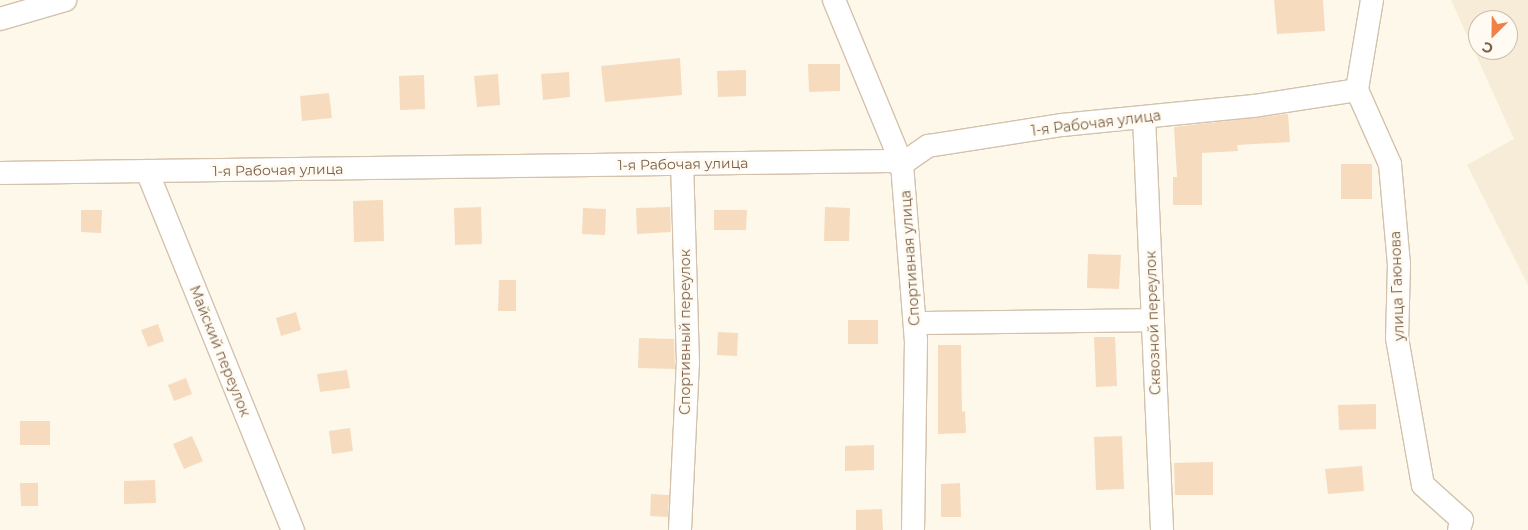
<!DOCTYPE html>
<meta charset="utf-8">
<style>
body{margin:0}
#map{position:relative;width:1528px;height:530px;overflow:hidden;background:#fef8ea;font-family:Montserrat,sans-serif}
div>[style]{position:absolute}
.residential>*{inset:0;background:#f7ecd7}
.building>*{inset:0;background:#f6dbbf}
.roads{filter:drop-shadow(1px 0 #d3c2ad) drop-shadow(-1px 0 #d3c2ad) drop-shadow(0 1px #d3c2ad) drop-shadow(0 -1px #d3c2ad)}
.minor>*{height:22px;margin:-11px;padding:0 11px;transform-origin:11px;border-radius:11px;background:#fff}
span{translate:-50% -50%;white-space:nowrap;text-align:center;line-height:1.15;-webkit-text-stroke:5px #fffbf2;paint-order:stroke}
.street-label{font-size:14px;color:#7c6149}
.north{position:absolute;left:1468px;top:10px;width:50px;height:50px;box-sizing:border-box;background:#fffbf2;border:1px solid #cbbdae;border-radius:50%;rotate:203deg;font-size:14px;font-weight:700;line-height:20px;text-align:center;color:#7c6149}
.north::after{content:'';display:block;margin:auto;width:18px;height:22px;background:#f17f46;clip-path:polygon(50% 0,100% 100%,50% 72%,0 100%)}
</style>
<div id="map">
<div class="residential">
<div style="clip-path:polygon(evenodd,1451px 0,1528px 0,1528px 285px,1467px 165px,1514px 139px,1451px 0,1478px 20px,1508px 20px,1508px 50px,1478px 50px,1478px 20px)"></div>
</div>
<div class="building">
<div style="clip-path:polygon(1274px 0,1323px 0,1325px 31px,1277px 34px)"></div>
<div style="clip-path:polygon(680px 58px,682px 95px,605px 102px,601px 66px)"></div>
<div style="clip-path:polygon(808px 64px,840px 64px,840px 91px,809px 92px)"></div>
<div style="clip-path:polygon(746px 70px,746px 96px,718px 97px,717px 71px)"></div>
<div style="clip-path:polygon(569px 72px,570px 97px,543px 100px,541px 74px)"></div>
<div style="clip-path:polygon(498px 74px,500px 105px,477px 107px,474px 76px)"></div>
<div style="clip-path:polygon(424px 75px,425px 109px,400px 110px,399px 76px)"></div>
<div style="clip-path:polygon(329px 93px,332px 118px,302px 121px,300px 96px)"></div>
<div style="clip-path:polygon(1288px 114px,1290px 142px,1237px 145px,1238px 151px,1202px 153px,1202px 205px,1173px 205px,1173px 177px,1177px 177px,1174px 127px)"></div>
<div style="clip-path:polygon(1341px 164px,1372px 164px,1372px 199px,1341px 199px)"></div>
<div style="clip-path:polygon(383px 200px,384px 241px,354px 242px,353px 201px)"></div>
<div style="clip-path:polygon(481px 207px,482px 244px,455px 245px,454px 208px)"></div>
<div style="clip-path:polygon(670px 207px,671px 232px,637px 234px,636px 208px)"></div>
<div style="clip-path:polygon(825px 207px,850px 208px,849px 241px,824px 241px)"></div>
<div style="clip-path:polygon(583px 208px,606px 209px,605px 235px,582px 234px)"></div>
<div style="clip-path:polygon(81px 210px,102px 210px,101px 233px,81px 232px)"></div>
<div style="clip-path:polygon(714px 210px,747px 210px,746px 230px,714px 230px)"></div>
<div style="clip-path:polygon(1088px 254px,1121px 255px,1119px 289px,1087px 288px)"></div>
<div style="clip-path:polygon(499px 280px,516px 280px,516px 311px,498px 311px)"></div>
<div style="clip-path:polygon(296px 312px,301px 330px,281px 336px,276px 318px)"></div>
<div style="clip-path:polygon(848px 320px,878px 320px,878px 344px,848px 344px)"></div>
<div style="clip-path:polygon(158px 324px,164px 341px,148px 347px,141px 330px)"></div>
<div style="clip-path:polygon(718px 332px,738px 333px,737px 356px,717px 355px)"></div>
<div style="clip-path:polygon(1094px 337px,1115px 337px,1117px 386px,1096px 387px)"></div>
<div style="clip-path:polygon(639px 338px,674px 339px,675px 369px,638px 368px)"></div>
<div style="clip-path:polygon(938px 345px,961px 345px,962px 412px,965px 411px,966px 433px,938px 434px)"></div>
<div style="clip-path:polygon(347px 370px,350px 388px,320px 392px,317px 374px)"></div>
<div style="clip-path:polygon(186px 378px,192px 394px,174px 401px,168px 385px)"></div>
<div style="clip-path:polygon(1376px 404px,1376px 429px,1339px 430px,1338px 405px)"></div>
<div style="clip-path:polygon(20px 421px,50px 421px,50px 445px,20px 445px)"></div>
<div style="clip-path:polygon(350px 428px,353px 451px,332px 454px,329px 431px)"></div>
<div style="clip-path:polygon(192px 436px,203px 461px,184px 469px,173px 444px)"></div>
<div style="clip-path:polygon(1122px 436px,1124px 489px,1096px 490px,1094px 437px)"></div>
<div style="clip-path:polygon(874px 445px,874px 470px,845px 471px,845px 446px)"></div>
<div style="clip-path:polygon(1213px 462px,1213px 495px,1175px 495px,1174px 463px)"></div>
<div style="clip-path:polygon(1362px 466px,1364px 491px,1328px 494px,1325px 469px)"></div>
<div style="clip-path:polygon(155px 480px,156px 503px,124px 504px,124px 481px)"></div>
<div style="clip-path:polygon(20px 483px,38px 483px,38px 506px,21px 506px)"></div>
<div style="clip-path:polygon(960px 483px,961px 517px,941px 517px,941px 484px)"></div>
<div style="clip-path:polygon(651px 494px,669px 495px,668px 517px,650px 516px)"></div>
<div style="clip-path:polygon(882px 509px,883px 530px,856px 530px,856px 510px)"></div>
</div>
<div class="roads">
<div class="minor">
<div style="left:834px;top:0;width:178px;rotate:67.5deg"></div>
<div style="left:902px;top:164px;width:177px;rotate:85.5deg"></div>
<div style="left:916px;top:340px;width:190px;rotate:90.9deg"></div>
<div style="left:1372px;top:0;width:91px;rotate:99.5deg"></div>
<div style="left:1357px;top:90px;width:81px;rotate:66deg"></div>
<div style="left:1390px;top:164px;width:100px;rotate:84.9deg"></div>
<div style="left:1399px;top:264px;width:74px;rotate:91.5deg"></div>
<div style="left:1397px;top:338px;width:149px;rotate:80deg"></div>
<div style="left:1423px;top:485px;width:52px;rotate:41.9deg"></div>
<div style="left:1462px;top:520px;width:10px;rotate:107deg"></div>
<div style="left:0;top:19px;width:68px;rotate:-16.3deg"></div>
<div style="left:1144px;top:117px;width:413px;rotate:87.5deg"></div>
<div style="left:147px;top:171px;width:388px;rotate:67.9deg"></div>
<div style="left:0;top:173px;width:891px;rotate:-0.77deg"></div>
<div style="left:891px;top:161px;width:11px;rotate:15deg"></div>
<div style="left:902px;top:164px;width:32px;rotate:-35deg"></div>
<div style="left:928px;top:146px;width:136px;rotate:-8.9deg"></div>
<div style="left:1062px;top:125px;width:193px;rotate:-5.7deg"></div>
<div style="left:1254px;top:106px;width:104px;rotate:-8.8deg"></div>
<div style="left:915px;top:323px;width:238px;rotate:-0.7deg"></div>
<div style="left:680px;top:530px;width:167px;rotate:-87.3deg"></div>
<div style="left:688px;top:363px;width:199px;rotate:-91.7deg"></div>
</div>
</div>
<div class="street-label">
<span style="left:1096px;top:123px;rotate:-7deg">1-я Рабочая улица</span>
<span style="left:683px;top:164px;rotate:-1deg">1-я Рабочая улица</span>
<span style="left:278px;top:170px;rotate:-1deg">1-я Рабочая улица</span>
<span style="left:910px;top:258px;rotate:-94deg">Спортивная улица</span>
<span style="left:1397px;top:286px;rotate:-92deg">улица Гаюнова</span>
<span style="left:1153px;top:323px;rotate:-92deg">Сквозной переулок</span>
<span style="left:685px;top:332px;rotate:-90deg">Спортивный переулок</span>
<span style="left:220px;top:351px;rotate:68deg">Майский переулок</span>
</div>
<div class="north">С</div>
</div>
